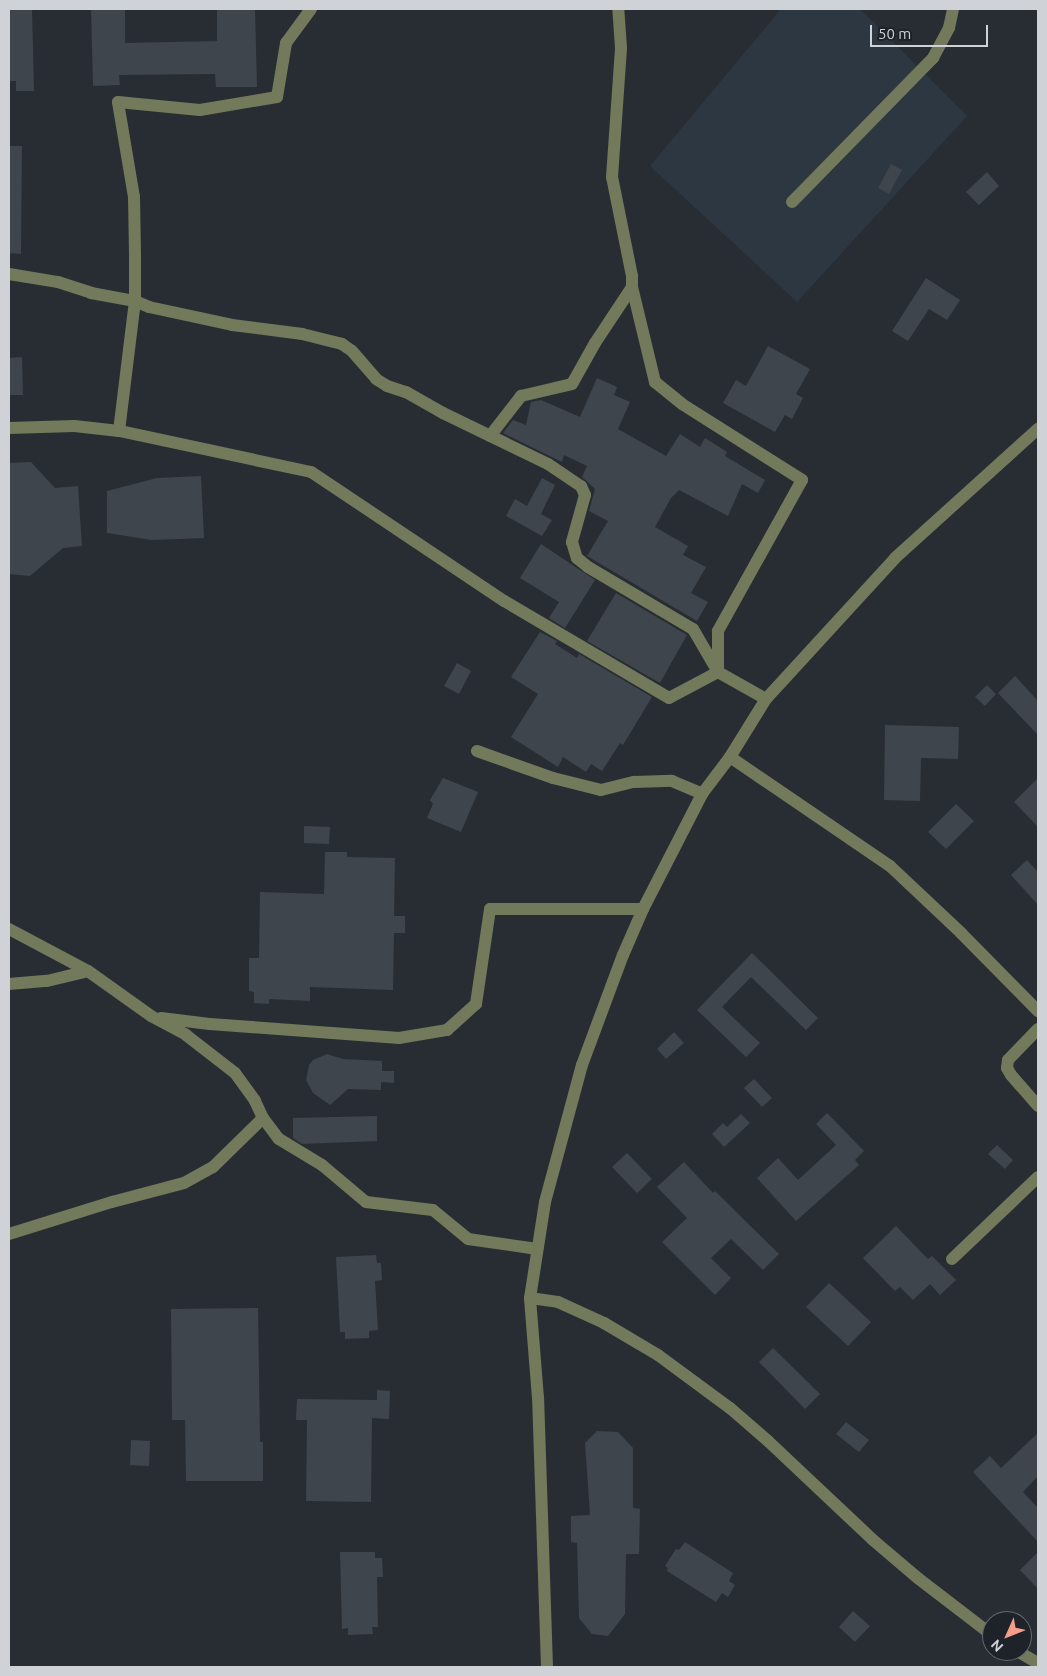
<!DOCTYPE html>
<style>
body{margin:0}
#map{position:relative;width:1047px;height:1676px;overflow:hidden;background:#282d34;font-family:Ubuntu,sans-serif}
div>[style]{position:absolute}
.built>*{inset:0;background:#2d3742}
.building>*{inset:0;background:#3f454c}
.minor>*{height:12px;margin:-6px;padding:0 6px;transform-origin:6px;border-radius:6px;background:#73795b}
span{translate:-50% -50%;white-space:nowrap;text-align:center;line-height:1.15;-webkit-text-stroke:4.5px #1e232a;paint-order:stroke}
.frame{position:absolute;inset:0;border:10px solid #cfd2d7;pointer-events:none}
.north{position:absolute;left:982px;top:1611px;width:50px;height:50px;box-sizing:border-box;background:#1e232a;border:1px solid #65696f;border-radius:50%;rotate:226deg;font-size:14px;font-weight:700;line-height:20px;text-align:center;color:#cfd2d7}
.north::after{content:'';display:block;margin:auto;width:18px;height:22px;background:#f49e8a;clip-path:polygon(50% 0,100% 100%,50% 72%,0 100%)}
.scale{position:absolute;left:870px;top:25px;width:118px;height:22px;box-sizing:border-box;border:2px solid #cfd2d7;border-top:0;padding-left:6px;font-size:15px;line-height:18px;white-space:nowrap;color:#cfd2d7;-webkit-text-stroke:4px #1e232a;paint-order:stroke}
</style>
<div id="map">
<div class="built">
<div style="clip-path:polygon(781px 9px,860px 9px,967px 116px,797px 302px,650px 166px)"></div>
</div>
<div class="building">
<div style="clip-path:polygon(9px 9px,32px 9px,34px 91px,16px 91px,16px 81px,9px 81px)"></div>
<div style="clip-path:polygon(91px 9px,125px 9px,125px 43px,217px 41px,217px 9px,255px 9px,257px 87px,216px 87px,215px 74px,119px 75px,120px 85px,93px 86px)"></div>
<div style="clip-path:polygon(9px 146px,22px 146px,21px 254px,9px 253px)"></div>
<div style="clip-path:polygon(891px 164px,902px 170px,889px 194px,878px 188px)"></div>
<div style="clip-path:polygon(987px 172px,999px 186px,979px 205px,966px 192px)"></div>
<div style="clip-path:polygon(926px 278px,960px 300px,947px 320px,929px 309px,908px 341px,892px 331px)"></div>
<div style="clip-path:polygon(768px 346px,810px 369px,796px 394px,803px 398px,792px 419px,785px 415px,775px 432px,723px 403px,736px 380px,746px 386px)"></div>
<div style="clip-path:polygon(22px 357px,23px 395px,9px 395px,9px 358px)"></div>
<div style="clip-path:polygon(597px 378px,617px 387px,614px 395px,630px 402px,618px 429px,666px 456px,680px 434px,700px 447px,705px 438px,727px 452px,725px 456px,765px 480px,758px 493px,742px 484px,728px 516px,679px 490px,671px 498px,655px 527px,688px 546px,683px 555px,706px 567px,691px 593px,708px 602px,697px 621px,587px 556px,608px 521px,589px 511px,595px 489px,582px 477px,587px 466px,564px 455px,562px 462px,503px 433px,513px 420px,526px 425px,531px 402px,541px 400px,580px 417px)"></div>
<div style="clip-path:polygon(31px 462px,55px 488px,78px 486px,82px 546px,63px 548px,30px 576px,9px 574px,9px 463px)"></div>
<div style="clip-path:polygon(201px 476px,204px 538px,152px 540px,107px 533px,107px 491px,157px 478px)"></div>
<div style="clip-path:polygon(542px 478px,555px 485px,541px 514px,552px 520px,542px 536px,506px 516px,515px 499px,527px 506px)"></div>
<div style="clip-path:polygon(541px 544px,595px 580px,565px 628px,549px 618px,559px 602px,520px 578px)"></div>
<div style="clip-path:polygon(616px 593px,687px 635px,660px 683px,587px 641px)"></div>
<div style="clip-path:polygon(540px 632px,557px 641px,555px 644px,577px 658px,579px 654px,652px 697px,623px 745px,620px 743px,602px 771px,591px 764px,586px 772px,563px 757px,558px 767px,511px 737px,538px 694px,511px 677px)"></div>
<div style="clip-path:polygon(457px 663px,471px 671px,459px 694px,444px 686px)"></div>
<div style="clip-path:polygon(1015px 676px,1038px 701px,1038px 735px,998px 693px)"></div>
<div style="clip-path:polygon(987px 685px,996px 694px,985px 706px,975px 697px)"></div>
<div style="clip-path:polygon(885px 725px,959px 727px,958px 759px,921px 758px,920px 801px,884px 800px)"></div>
<div style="clip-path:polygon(443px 778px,478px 792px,461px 832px,427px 818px,433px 804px,430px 800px)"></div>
<div style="clip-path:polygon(1038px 778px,1038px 827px,1014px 802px)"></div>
<div style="clip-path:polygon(956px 804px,974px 821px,946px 849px,928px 832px)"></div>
<div style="clip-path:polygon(304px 826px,330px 827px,329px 844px,304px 843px)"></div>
<div style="clip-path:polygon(325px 852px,347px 852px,347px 857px,395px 858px,394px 916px,405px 916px,405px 933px,394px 933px,393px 990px,310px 987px,310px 1001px,269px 999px,269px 1004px,254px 1003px,254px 992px,249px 991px,249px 958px,259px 958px,260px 892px,324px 894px)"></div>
<div style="clip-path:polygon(1027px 860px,1038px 872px,1038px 905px,1011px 875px)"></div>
<div style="clip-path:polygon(752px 953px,818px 1018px,806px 1030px,751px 977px,722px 1007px,760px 1043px,746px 1057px,697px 1010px)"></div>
<div style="clip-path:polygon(674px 1032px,684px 1043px,666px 1059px,657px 1049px)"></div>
<div style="clip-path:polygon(327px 1054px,343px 1059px,382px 1061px,382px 1071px,394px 1071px,394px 1083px,381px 1082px,381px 1090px,348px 1089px,330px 1105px,313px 1093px,306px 1080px,309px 1065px,313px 1060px)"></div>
<div style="clip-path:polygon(754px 1079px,772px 1098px,762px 1107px,744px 1088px)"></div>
<div style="clip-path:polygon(827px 1113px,864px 1151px,855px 1160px,859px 1165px,796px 1221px,757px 1178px,778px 1158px,798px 1180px,836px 1145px,816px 1124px)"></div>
<div style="clip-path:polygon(741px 1114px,750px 1123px,724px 1147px,712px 1134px,723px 1123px,727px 1127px)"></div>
<div style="clip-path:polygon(377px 1116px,377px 1141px,302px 1144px,293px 1138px,293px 1118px)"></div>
<div style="clip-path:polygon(997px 1145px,1013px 1160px,1005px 1169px,988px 1154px)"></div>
<div style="clip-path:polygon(627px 1153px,652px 1179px,637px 1193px,612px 1167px)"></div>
<div style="clip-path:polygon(684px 1162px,713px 1193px,715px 1191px,779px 1254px,763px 1270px,731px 1239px,711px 1258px,731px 1278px,715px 1295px,662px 1242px,687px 1218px,657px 1187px)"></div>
<div style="clip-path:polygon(896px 1226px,928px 1259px,932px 1256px,956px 1280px,940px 1295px,930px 1284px,913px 1300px,900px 1287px,895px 1291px,863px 1258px)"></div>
<div style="clip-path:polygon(376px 1255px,377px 1263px,381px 1263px,382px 1280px,375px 1281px,378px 1330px,369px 1331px,369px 1338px,345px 1339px,345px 1332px,340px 1332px,336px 1257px)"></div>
<div style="clip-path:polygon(829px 1283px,871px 1322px,848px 1346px,806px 1307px)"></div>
<div style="clip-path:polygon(258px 1308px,260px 1442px,263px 1442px,263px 1481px,186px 1481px,185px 1420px,172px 1420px,171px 1309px)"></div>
<div style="clip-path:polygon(773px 1348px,820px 1394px,805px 1409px,759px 1362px)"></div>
<div style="clip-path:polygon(377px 1390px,390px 1391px,389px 1419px,372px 1418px,371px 1502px,306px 1501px,307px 1420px,296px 1420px,297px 1399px,377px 1400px)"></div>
<div style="clip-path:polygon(846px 1422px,869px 1440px,859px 1452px,836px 1434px)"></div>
<div style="clip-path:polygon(597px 1431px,618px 1432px,633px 1448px,633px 1508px,640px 1509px,639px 1554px,626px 1554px,625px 1614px,608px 1636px,592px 1634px,579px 1618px,577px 1543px,571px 1542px,571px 1516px,590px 1515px,585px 1443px)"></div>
<div style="clip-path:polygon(1038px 1433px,1038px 1476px,1023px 1492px,1038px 1508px,1038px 1542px,973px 1472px,990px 1456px,1001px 1468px)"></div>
<div style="clip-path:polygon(131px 1440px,150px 1441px,149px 1466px,130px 1465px)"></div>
<div style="clip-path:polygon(685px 1542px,733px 1573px,729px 1581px,735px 1585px,728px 1597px,722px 1593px,716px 1602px,667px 1571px,668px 1568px,665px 1566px,676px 1549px,679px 1550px)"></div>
<div style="clip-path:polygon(340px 1552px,375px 1552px,375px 1558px,382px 1558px,383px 1577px,377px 1577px,378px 1627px,372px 1627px,373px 1634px,348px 1635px,348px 1628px,342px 1629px)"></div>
<div style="clip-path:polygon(1038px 1552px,1038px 1589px,1020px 1570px)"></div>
<div style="clip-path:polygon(853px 1611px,870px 1626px,855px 1642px,839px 1627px)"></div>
</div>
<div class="minor">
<div style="left:792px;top:202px;width:202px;rotate:-45.6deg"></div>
<div style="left:933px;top:58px;width:34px;rotate:-62deg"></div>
<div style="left:949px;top:28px;width:19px;rotate:-78deg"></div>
<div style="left:9px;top:274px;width:50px;rotate:9.3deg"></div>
<div style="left:58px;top:282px;width:35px;rotate:18deg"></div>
<div style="left:91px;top:293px;width:45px;rotate:10.3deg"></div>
<div style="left:135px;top:301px;width:15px;rotate:23deg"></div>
<div style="left:149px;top:307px;width:85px;rotate:12.2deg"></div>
<div style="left:232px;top:325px;width:71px;rotate:7.3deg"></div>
<div style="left:302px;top:334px;width:41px;rotate:14deg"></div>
<div style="left:342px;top:344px;width:12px;rotate:35deg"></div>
<div style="left:352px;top:351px;width:37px;rotate:49deg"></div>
<div style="left:376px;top:379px;width:13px;rotate:32deg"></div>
<div style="left:387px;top:386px;width:20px;rotate:18deg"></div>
<div style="left:406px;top:392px;width:43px;rotate:29.6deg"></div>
<div style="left:443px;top:413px;width:117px;rotate:25.9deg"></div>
<div style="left:548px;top:464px;width:40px;rotate:34deg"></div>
<div style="left:581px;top:486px;width:10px;rotate:66deg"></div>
<div style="left:585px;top:495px;width:49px;rotate:105.5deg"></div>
<div style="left:572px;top:542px;width:17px;rotate:73deg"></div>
<div style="left:577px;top:558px;width:14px;rotate:39deg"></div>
<div style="left:588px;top:567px;width:122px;rotate:30.6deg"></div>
<div style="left:693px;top:629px;width:50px;rotate:59.8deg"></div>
<div style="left:718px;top:672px;width:55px;rotate:152deg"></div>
<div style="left:669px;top:698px;width:191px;rotate:-149.5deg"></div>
<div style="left:504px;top:601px;width:232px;rotate:-146.2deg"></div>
<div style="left:311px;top:472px;width:196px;rotate:-167.9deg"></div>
<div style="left:119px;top:431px;width:45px;rotate:-173.7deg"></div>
<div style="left:74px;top:426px;width:65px;rotate:178.2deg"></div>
<div style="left:632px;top:287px;width:98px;rotate:76.4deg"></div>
<div style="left:655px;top:382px;width:35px;rotate:39deg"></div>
<div style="left:682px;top:404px;width:142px;rotate:32.3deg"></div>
<div style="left:802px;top:480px;width:173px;rotate:119.1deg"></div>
<div style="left:718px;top:631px;width:41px;rotate:90deg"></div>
<div style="left:718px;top:672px;width:55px;rotate:29.4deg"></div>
<div style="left:119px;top:431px;width:131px;rotate:-83deg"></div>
<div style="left:135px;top:301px;width:47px;rotate:-90deg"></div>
<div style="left:135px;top:254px;width:57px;rotate:-91deg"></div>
<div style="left:134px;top:197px;width:96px;rotate:-99.6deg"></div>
<div style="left:118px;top:102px;width:82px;rotate:5.6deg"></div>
<div style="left:200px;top:110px;width:78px;rotate:-9.6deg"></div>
<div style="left:277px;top:97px;width:55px;rotate:-80.5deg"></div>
<div style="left:286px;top:43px;width:42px;rotate:-53.7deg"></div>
<div style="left:490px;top:436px;width:51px;rotate:-52.2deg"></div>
<div style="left:521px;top:396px;width:52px;rotate:-13.2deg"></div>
<div style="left:572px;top:384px;width:47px;rotate:-60.7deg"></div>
<div style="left:595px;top:343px;width:67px;rotate:-56.5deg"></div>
<div style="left:632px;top:287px;width:11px;rotate:-90deg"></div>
<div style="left:632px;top:276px;width:101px;rotate:-101.4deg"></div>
<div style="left:612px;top:177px;width:129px;rotate:-86deg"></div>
<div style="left:621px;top:48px;width:39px;rotate:-94deg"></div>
<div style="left:477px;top:751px;width:81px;rotate:19.6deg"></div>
<div style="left:553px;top:778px;width:49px;rotate:14deg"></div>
<div style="left:601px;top:790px;width:34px;rotate:-14deg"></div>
<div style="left:634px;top:782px;width:38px;rotate:-2deg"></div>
<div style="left:672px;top:781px;width:33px;rotate:23deg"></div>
<div style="left:730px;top:757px;width:194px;rotate:34.3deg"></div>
<div style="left:890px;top:866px;width:98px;rotate:43.3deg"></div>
<div style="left:961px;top:933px;width:110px;rotate:45.4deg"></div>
<div style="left:9px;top:929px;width:89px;rotate:28deg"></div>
<div style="left:88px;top:971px;width:77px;rotate:35.5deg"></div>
<div style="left:151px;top:1016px;width:40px;rotate:28deg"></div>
<div style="left:186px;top:1035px;width:62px;rotate:37.8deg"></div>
<div style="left:235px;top:1073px;width:34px;rotate:54deg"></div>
<div style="left:255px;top:1101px;width:19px;rotate:65deg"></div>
<div style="left:263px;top:1118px;width:26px;rotate:53deg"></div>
<div style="left:279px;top:1139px;width:50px;rotate:31.2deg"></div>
<div style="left:322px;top:1165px;width:57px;rotate:40.1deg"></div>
<div style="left:366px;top:1202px;width:67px;rotate:6.8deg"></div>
<div style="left:433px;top:1210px;width:45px;rotate:39.6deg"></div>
<div style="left:468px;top:1239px;width:70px;rotate:8.2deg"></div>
<div style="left:9px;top:984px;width:38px;rotate:-5deg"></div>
<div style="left:47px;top:981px;width:42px;rotate:-13.7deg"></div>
<div style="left:161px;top:1018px;width:49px;rotate:7deg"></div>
<div style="left:210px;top:1024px;width:190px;rotate:4.2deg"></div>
<div style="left:399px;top:1038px;width:49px;rotate:-9.5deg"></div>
<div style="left:447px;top:1030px;width:39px;rotate:-42deg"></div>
<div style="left:476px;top:1004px;width:96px;rotate:-81.6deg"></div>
<div style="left:490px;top:909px;width:153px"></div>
<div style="left:1038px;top:1029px;width:43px;rotate:134.1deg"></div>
<div style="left:1008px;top:1060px;width:8px;rotate:97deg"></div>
<div style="left:1007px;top:1068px;width:8px;rotate:60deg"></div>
<div style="left:1011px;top:1075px;width:41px;rotate:48.9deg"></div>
<div style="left:9px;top:1234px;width:108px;rotate:-17.3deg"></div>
<div style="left:112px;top:1202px;width:74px;rotate:-14.8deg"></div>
<div style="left:184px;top:1183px;width:33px;rotate:-29deg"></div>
<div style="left:213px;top:1167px;width:70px;rotate:-44.4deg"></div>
<div style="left:952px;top:1259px;width:119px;rotate:-43.6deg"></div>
<div style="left:530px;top:1298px;width:28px;rotate:8deg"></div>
<div style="left:558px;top:1302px;width:51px;rotate:24.5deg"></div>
<div style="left:604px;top:1323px;width:63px;rotate:30.7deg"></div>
<div style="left:658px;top:1355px;width:89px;rotate:36.4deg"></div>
<div style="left:730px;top:1408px;width:50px;rotate:41deg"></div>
<div style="left:768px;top:1441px;width:144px;rotate:43.3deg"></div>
<div style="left:873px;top:1540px;width:60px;rotate:40.3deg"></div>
<div style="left:919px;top:1579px;width:92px;rotate:37.5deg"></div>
<div style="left:1017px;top:1651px;width:24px;rotate:30deg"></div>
<div style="left:547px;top:1667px;width:269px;rotate:-91.9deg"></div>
<div style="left:538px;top:1398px;width:100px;rotate:-94.6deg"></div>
<div style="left:530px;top:1298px;width:97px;rotate:-81.1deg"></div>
<div style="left:545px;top:1202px;width:142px;rotate:-74.9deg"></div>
<div style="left:582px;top:1065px;width:117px;rotate:-69.6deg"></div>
<div style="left:623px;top:955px;width:50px;rotate:-66.5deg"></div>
<div style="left:643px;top:909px;width:129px;rotate:-62.8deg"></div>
<div style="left:702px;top:794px;width:46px;rotate:-52.9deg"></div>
<div style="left:730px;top:757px;width:68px;rotate:-58.2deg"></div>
<div style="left:766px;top:699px;width:191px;rotate:-47.5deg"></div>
<div style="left:895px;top:558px;width:193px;rotate:-42.1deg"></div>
</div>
<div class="frame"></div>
<div class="north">N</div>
<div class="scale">50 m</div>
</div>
